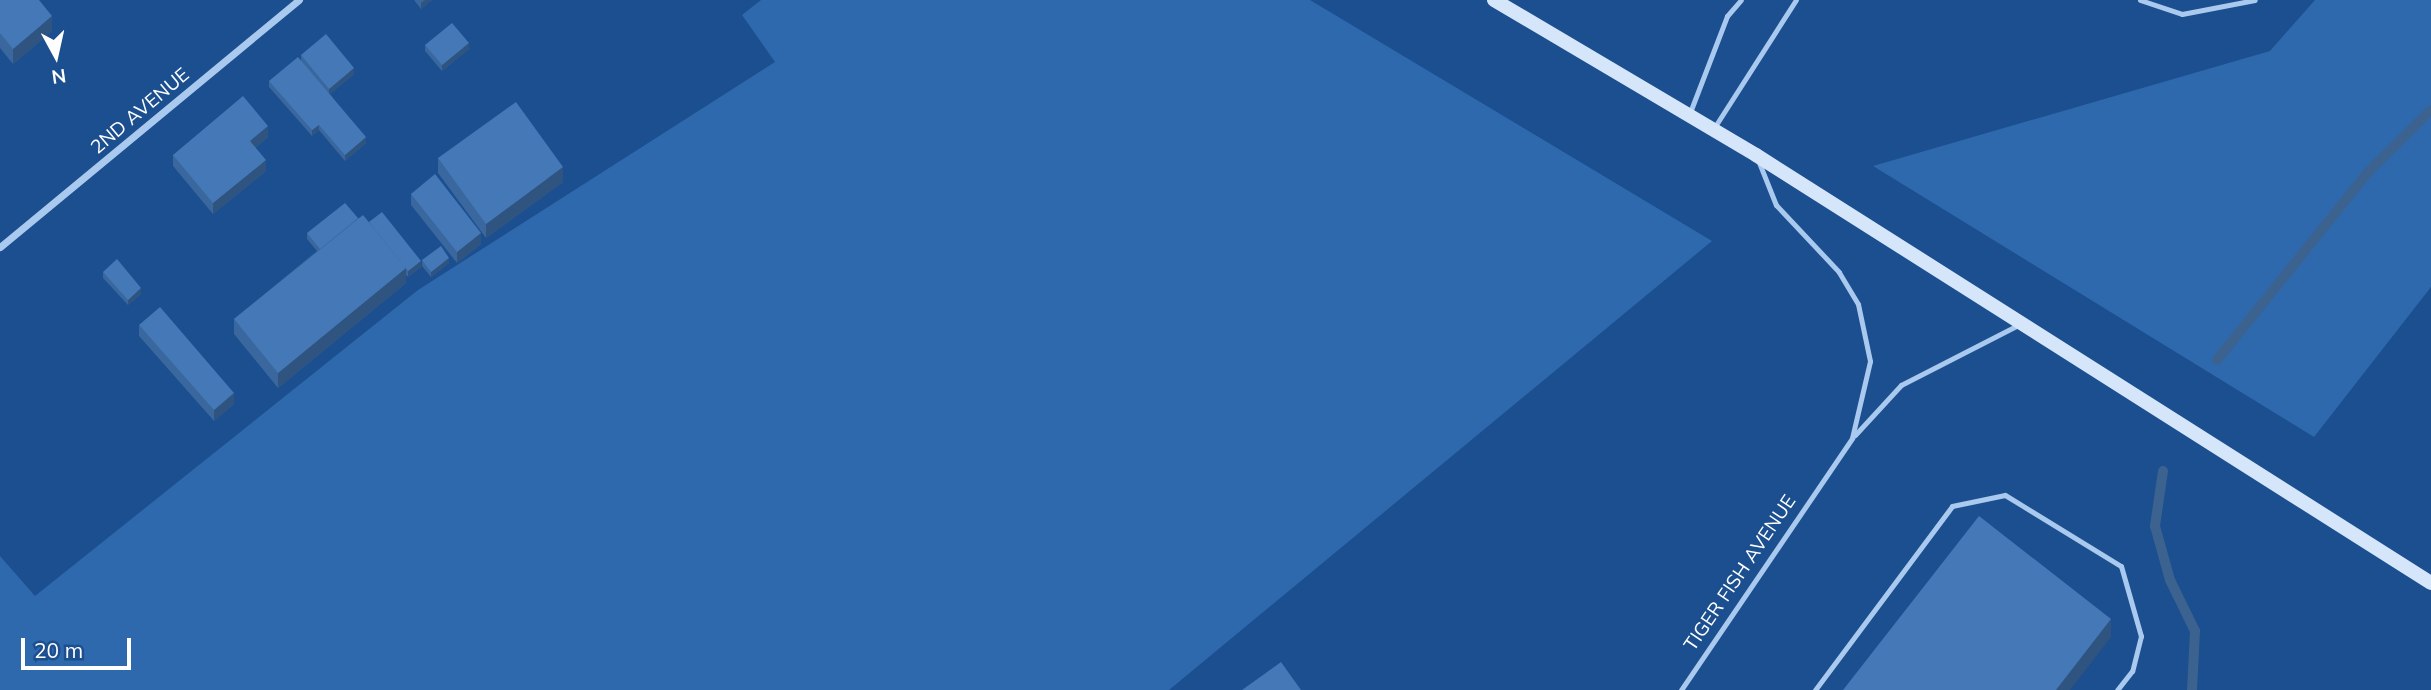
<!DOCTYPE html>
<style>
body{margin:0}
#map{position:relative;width:2431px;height:690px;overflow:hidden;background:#1b4f8f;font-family:Mulish,sans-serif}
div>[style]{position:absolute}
.green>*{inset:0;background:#2e69ad}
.stream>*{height:10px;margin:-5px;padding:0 5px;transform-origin:5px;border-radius:5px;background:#3c6290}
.lane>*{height:5px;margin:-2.5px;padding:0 2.5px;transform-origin:2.5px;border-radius:2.5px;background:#a9c9ee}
.street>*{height:7px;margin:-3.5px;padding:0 3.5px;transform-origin:3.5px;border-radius:3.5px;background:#a9c9ee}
.secondary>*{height:14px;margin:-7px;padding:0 7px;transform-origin:7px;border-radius:7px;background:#d6e6fa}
.wall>*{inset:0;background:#3a679d}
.shaded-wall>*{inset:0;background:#305480}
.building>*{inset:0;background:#4478b7}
span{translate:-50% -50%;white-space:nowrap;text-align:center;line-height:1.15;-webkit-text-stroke:5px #1b4f8f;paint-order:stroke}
.street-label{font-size:19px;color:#fff}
.north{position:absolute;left:21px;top:21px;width:70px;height:70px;-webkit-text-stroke:5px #1b4f8f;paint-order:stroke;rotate:172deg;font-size:19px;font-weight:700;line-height:28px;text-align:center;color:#fff}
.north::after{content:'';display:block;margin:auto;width:24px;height:32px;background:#fff;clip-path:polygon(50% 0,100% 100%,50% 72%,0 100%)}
.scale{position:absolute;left:21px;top:638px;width:110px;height:32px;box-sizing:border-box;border:4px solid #fff;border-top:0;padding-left:9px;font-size:21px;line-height:24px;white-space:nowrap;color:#fff;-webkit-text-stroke:5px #1b4f8f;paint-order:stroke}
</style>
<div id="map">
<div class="green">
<div style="clip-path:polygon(761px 0,1310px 0,1712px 241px,1169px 690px,0 690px,0 556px,35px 596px,418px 290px,775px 62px,742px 15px)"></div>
<div style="clip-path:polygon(2315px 0,2431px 0,2431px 287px,2314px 437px,1873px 166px,2270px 51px)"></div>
</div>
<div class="stream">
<div style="left:2217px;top:360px;width:241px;rotate:-51.2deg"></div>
<div style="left:2368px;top:172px;width:88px;rotate:-44.5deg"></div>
<div style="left:2163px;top:471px;width:56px;rotate:98.3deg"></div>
<div style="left:2155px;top:526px;width:56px;rotate:74.5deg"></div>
<div style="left:2170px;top:580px;width:57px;rotate:63.9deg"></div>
<div style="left:2195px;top:631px;width:59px;rotate:92.9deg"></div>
</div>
<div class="lane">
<div style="left:2140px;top:0;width:44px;rotate:18.4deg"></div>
<div style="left:2182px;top:14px;width:74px;rotate:-10.9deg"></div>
<div style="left:1689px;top:115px;width:106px;rotate:-69deg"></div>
<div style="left:1727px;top:16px;width:21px;rotate:-49deg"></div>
<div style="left:1714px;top:128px;width:152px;rotate:-57.4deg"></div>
<div style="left:1855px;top:435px;width:68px;rotate:-47.4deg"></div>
<div style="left:1901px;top:385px;width:131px;rotate:-27.1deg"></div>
<div style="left:1681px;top:690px;width:305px;rotate:-55.8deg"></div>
<div style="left:1852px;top:438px;width:79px;rotate:-76.8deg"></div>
<div style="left:1870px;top:361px;width:58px;rotate:-101.9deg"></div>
<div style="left:1858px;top:304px;width:37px;rotate:-121deg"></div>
<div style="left:1839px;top:272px;width:92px;rotate:-133.2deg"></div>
<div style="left:1776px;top:205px;width:48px;rotate:-111.8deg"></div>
<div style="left:1815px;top:690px;width:229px;rotate:-53.3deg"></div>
<div style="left:1952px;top:506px;width:54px;rotate:-11.7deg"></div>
<div style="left:2005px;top:495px;width:136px;rotate:31.5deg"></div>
<div style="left:2121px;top:566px;width:73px;rotate:74.1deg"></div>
<div style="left:2141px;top:636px;width:36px;rotate:104deg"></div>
<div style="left:2132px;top:671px;width:24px;rotate:128deg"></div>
</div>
<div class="street">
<div style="left:0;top:247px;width:388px;rotate:-39.6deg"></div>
</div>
<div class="secondary">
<div style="left:1494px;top:0;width:304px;rotate:30.6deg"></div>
<div style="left:1756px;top:155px;width:799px;rotate:32.38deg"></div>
</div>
<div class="wall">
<div style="clip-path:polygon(0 0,52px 31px,13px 64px,0 48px)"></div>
<div style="clip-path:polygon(414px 0,432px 0,421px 9px)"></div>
<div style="clip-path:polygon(425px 45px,469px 49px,442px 71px,425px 51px)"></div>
<div style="clip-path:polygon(301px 55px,354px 74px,330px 94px,366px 143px,345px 161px,319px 130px,312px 136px,269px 87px,269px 81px,301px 61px)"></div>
<div style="clip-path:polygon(268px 137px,255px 148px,266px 171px,213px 214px,173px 166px,173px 155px)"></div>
<div style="clip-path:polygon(438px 158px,563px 182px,486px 238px,438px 173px)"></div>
<div style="clip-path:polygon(411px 194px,481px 244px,457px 263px,411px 205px)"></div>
<div style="clip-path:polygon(358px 218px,369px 222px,421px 267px,408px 277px,406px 275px,406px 283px,278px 388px,234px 334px,234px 319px,317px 251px,307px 239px,307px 233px)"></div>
<div style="clip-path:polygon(422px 260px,449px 263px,431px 277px,422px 266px)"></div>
<div style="clip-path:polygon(103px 272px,141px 294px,128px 305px,103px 278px)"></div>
<div style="clip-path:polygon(139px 325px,234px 404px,214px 421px,139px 336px)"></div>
</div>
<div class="shaded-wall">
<div style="clip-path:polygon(425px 0,432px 0,421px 9px,421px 3px)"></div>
<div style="clip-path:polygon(52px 16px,52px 31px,13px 64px,13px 49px)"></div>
<div style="clip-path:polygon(469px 43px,469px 49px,442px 71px,442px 65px)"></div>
<div style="clip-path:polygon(354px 68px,354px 74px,329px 95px,329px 89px)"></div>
<div style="clip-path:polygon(319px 125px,319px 130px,312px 136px,312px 130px)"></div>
<div style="clip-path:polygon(268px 126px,268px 137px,250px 152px,250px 141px)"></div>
<div style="clip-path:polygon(366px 137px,366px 143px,345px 161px,345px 155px)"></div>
<div style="clip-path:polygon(266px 160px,266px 171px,213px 214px,213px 203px)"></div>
<div style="clip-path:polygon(563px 167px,563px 182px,486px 238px,486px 224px)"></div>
<div style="clip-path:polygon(481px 233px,481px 244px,457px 263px,457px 252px)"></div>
<div style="clip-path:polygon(449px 258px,449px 263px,431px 277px,431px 272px)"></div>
<div style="clip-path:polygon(421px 261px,421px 267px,408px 277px,408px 271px)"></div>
<div style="clip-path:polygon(406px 268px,406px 283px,278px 388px,278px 373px)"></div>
<div style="clip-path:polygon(141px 288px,141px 294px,128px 305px,128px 300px)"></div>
<div style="clip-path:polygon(234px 393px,234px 404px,214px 421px,214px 410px)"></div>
<div style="clip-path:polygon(2111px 619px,2111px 637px,2070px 690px,2056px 690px)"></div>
</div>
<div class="building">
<div style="clip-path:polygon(0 0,39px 0,52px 16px,13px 49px,0 33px)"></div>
<div style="clip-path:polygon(452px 23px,469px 43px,442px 65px,425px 45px)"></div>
<div style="clip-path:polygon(326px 34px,354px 68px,329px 89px,301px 55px)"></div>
<div style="clip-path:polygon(298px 57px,366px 137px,345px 155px,319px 125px,312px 130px,269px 81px)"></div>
<div style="clip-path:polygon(243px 96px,268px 126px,250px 141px,266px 160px,213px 203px,173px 155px)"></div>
<div style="clip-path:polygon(516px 102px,563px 167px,486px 224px,438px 158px)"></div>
<div style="clip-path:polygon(435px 174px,481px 233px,457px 252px,411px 194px)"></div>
<div style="clip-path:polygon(345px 203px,358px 218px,320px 249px,307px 233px)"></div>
<div style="clip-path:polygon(382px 212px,421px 261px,408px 271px,369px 222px)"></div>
<div style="clip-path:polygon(363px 215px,406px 268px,278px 373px,234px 319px)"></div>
<div style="clip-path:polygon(441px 246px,449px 258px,431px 272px,422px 260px)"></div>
<div style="clip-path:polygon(117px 259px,141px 288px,128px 300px,103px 272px)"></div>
<div style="clip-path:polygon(160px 307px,234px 393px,214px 410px,139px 325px)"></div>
<div style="clip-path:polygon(1979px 516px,2111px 619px,2056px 690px,1843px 690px)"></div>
<div style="clip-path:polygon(1281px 662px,1301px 690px,1242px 690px)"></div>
</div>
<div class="street-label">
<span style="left:140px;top:111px;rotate:-40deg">2ND AVENUE</span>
<span style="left:1740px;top:573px;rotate:-56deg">TIGER FISH AVENUE</span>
</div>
<div class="north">N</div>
<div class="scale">20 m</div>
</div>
